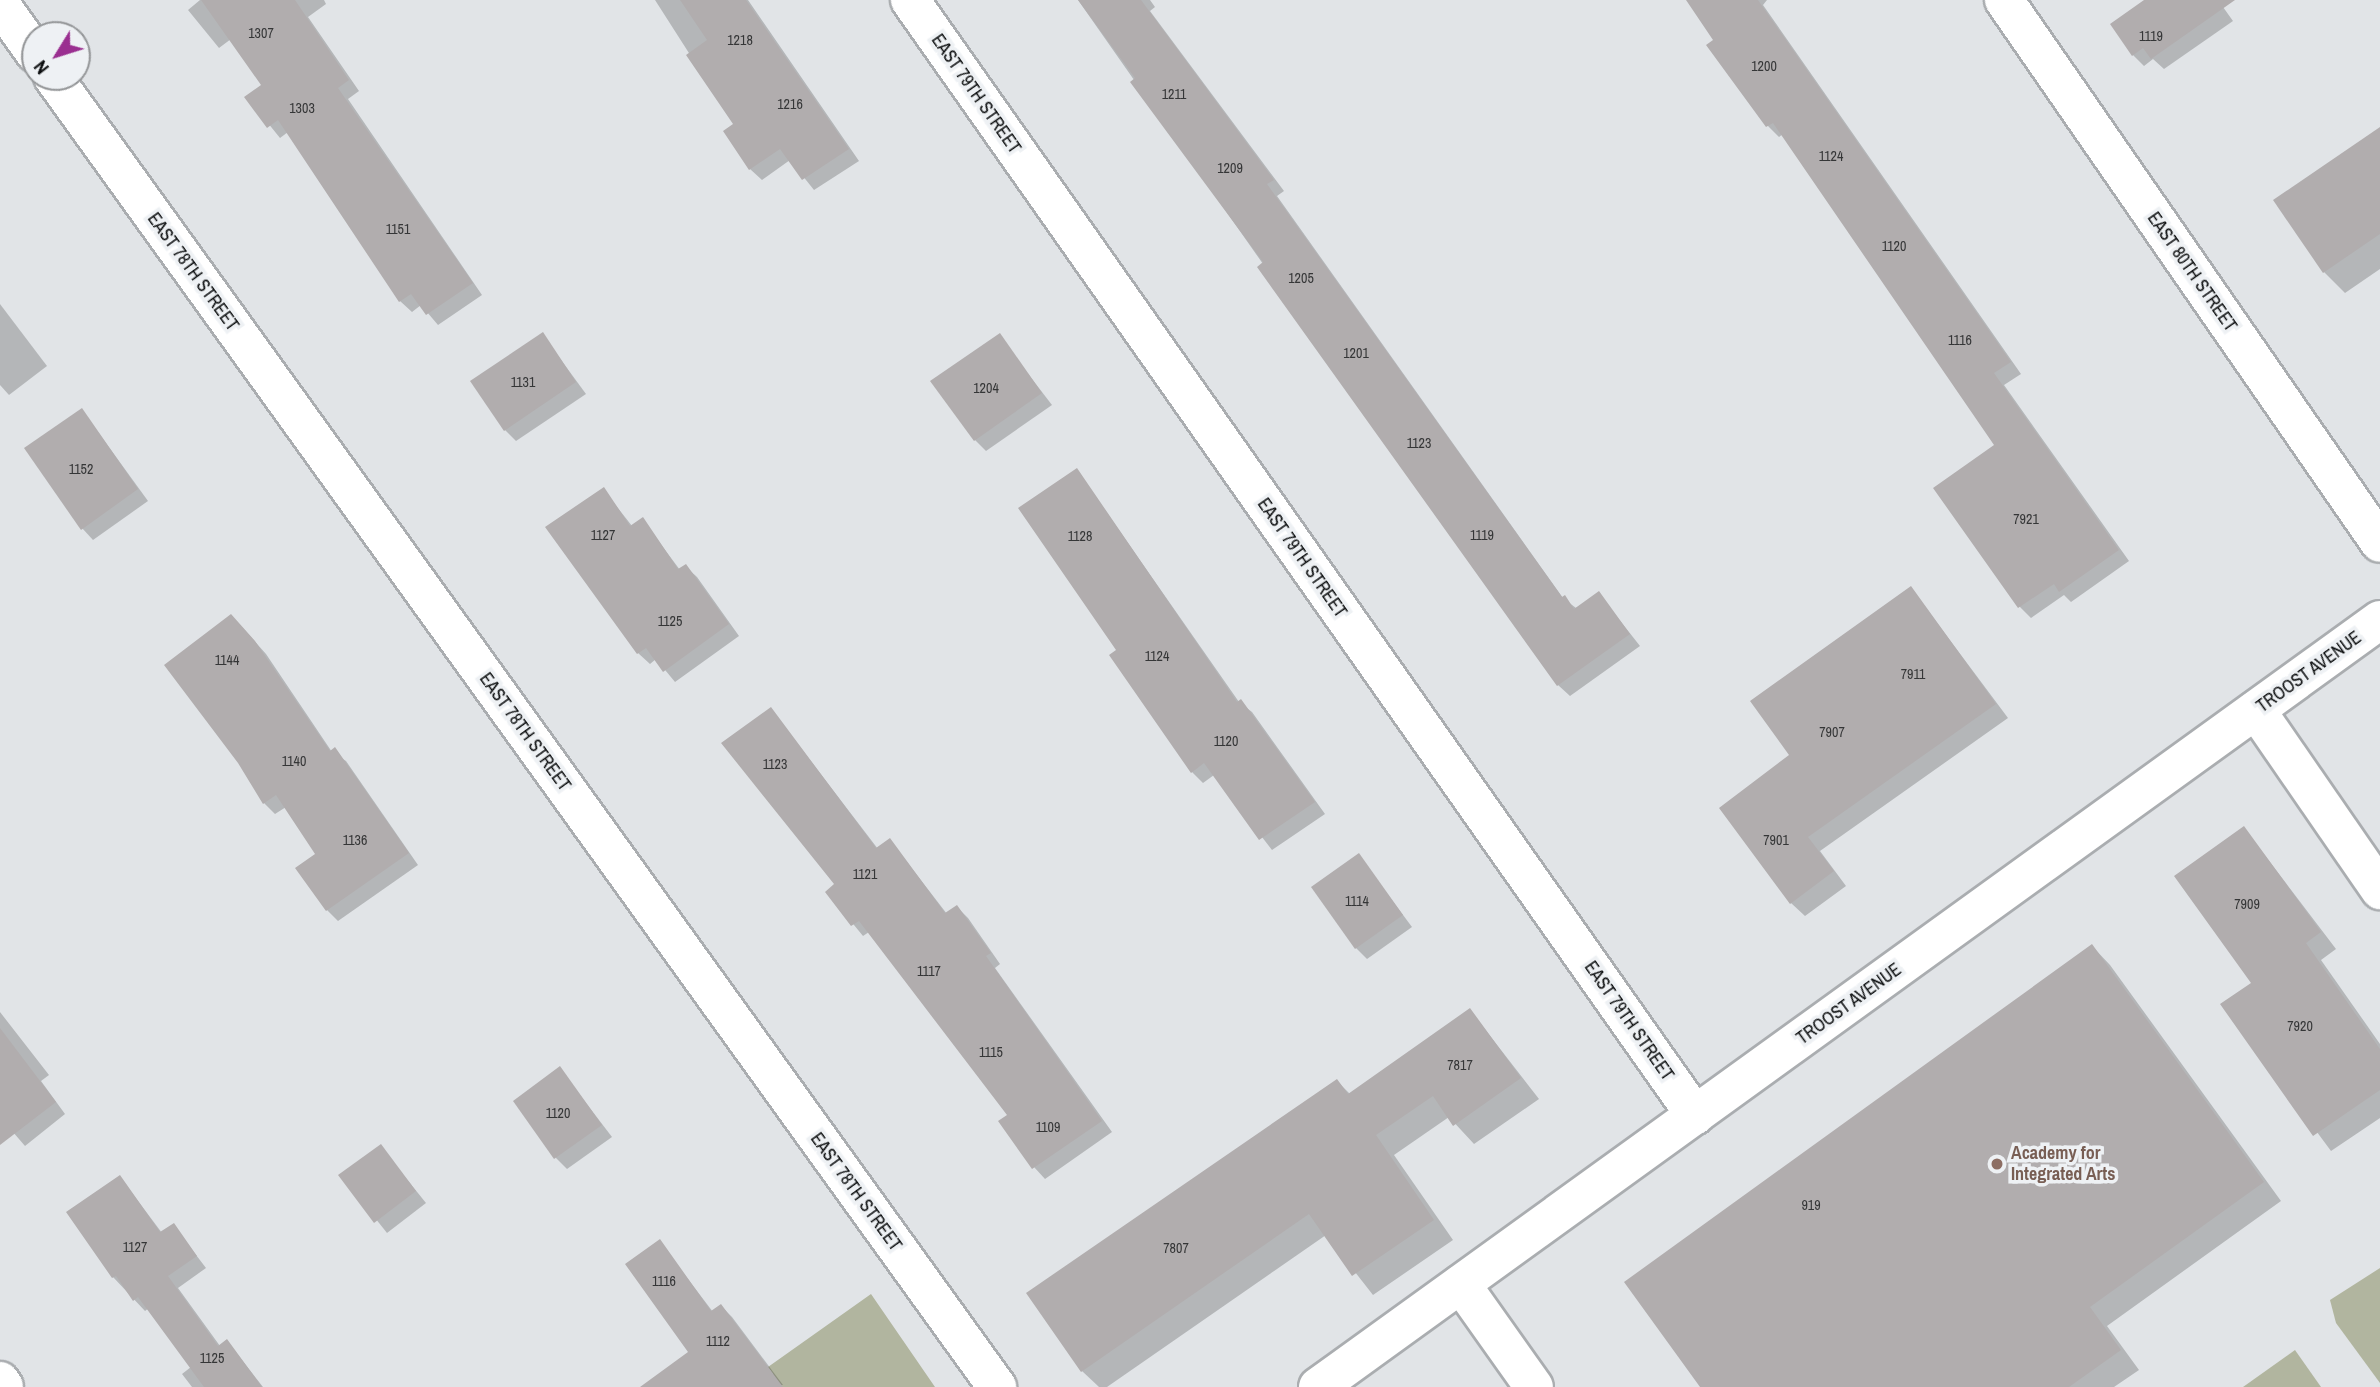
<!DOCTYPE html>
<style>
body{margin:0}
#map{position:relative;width:2380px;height:1387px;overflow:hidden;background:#e1e4e7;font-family:"Archivo Narrow",sans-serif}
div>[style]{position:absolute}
.green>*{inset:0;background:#b1b59f}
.shadow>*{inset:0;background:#0003}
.building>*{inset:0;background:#b1adae}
.roads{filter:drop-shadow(2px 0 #aaadb0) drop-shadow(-2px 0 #aaadb0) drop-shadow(0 2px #aaadb0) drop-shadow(0 -2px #aaadb0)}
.street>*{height:38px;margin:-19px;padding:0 19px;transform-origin:19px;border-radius:19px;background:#fff}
.secondary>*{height:38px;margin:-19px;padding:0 19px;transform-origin:19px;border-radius:19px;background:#fff}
.dots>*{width:19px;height:19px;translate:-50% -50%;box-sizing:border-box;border:4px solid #eef1f4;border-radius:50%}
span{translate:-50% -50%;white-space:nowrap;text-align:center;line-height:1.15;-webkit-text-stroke:7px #eef1f4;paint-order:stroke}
.number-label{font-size:14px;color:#353637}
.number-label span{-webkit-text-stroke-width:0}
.street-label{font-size:18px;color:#0c0e0f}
.education-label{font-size:18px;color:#785e54;font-weight:700}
.left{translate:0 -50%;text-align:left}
.north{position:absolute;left:21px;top:21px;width:70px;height:70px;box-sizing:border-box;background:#eef1f4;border:2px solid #949698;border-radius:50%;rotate:232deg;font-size:19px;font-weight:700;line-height:28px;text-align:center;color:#0c0e0f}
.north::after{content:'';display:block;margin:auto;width:24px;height:32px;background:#9a2f90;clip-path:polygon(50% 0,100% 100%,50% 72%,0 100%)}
</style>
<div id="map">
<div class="green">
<div style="clip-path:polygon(2380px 1268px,2380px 1383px,2336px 1323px,2330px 1300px)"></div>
<div style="clip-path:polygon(871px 1294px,935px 1387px,755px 1387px,773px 1374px,768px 1367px)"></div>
<div style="clip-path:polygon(2295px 1350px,2321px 1387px,2243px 1387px)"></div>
</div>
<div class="shadow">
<div style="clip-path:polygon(200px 0,324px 0,326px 4px,308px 17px,359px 91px,348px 99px,482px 295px,438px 325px,421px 305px,412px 312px,400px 301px,288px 132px,280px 138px,247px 97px,263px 86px,231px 39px,219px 48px,188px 10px)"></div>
<div style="clip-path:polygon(655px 0,748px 0,859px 161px,814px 190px,790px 160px,762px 180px,750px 169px,735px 125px)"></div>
<div style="clip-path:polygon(1078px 0,1150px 0,1155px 7px,1150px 11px,1284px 191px,1277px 196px,1563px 598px,1576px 608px,1599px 594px,1640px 646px,1570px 696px,1558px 685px)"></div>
<div style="clip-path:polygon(1687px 0,1767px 0,1763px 5px,2021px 374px,2004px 385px,2129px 561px,2071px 602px,2064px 595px,2031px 618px,2020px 607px,1935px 488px,1997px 445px,1783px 134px,1779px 137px,1768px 126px,1709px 46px,1716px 40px)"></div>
<div style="clip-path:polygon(2147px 0,2218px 0,2233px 21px,2164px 69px,2153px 59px,2144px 66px,2133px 55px)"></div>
<div style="clip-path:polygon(2380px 129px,2380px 269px,2345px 293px,2324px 272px)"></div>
<div style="clip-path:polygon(0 304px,47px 366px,9px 395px,0 385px)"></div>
<div style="clip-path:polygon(542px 334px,586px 394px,516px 441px,505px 430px)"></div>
<div style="clip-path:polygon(999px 336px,1052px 405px,986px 451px,975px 440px)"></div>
<div style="clip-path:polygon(82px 410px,148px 501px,93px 540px,82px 528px)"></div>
<div style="clip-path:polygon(1077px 470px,1239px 702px,1252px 712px,1325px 814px,1272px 850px,1214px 775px,1203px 783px,1192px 772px)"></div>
<div style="clip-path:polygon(603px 489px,632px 526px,642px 519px,680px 570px,685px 566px,697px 577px,739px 636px,675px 682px,656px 659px,650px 664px,638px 653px)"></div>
<div style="clip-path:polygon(1911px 588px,2008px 718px,1820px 851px,1846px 886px,1805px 916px,1791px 903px,1791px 756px)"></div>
<div style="clip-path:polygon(242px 627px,266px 654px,332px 752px,346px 761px,418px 865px,338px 921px,327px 910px,317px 855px,286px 807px,275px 814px,264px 803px)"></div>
<div style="clip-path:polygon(771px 709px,878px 849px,890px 840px,947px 914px,957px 907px,968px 918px,1000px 964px,995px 968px,1112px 1132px,1045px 1179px,1034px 1167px,1010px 1115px,869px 932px,863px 936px,827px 892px,837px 884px)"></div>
<div style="clip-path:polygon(2244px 828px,2336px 949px,2321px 960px,2380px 1044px,2380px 1118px,2331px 1151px,2222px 1004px,2253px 983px)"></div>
<div style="clip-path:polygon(1359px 856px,1412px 927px,1367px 959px,1356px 948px)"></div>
<div style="clip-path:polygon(2092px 946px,2110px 965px,2281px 1201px,2107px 1326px,2139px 1370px,2114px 1387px,1702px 1387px)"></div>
<div style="clip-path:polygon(1470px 1010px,1539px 1099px,1474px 1144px,1449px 1117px,1394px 1155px,1453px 1240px,1373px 1295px,1326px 1235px,1107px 1387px,1099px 1387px,1082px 1371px,1337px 1081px,1350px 1094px)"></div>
<div style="clip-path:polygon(0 1012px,49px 1075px,41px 1081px,65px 1114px,25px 1146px,0 1117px)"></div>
<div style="clip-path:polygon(560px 1069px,612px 1137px,567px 1169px,556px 1158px)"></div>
<div style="clip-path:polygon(380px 1146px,426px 1203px,387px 1233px,341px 1175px)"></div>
<div style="clip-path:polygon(120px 1177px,162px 1233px,174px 1226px,206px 1268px,178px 1288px,220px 1346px,227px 1341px,263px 1387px,192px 1387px,182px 1374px,191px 1367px,149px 1308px,145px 1311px,113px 1277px)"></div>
<div style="clip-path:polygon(659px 1241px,713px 1312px,721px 1306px,732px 1317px,783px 1385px,675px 1387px,691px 1352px)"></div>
</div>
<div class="building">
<div style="clip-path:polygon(201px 0,295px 0,349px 80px,338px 88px,473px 283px,426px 315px,411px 294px,399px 302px,278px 120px,267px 128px,244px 97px,261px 85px)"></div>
<div style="clip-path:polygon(680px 0,746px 0,849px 149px,802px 180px,780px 149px,749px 170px,723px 131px,733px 124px,686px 55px,707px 40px)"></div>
<div style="clip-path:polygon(1078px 0,1141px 0,1274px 180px,1267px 184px,1562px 597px,1565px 595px,1574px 609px,1599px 591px,1630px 634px,1557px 686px,1257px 267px,1263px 262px,1130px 82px,1135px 78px)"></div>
<div style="clip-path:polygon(1686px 0,1758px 0,2011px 362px,1994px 373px,2119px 550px,2059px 592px,2054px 584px,2018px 608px,1933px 488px,1994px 445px,1773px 123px,1766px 127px,1706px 45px,1713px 40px)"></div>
<div style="clip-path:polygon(2144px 0,2235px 0,2151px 59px,2143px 48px,2132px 56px,2110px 24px)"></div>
<div style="clip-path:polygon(2380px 127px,2380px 234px,2323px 273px,2273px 200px)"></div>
<div style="clip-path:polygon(543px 332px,576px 382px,504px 431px,470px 381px)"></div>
<div style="clip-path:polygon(1000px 333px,1042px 393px,974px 441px,930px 381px)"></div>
<div style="clip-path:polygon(82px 408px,138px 489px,81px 530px,24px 448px)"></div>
<div style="clip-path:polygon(1077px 468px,1237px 702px,1241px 699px,1315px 802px,1259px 840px,1204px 763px,1191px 773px,1109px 655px,1116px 650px,1018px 508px)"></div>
<div style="clip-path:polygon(604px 487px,630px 526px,643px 517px,678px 569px,686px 564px,729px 624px,663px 672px,646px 648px,637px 654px,545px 527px)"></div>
<div style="clip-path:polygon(1911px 586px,1996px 704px,1808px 837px,1834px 871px,1790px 904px,1719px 808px,1789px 755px,1750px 701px)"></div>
<div style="clip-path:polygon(231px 614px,255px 641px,330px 751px,335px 747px,409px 853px,326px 911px,295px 868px,315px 854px,276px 795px,263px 804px,238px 763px,164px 665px)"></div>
<div style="clip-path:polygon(771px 707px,876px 848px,890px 838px,945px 913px,957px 905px,991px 953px,986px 956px,1102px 1121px,1032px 1169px,998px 1121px,1007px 1115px,859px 921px,851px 926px,825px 892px,834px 884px,721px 743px)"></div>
<div style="clip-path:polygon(2244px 826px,2321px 932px,2306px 943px,2380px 1049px,2380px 1090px,2313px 1136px,2220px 1004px,2251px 983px,2174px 876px)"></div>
<div style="clip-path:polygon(1359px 853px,1403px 915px,1355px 949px,1311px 887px)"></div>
<div style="clip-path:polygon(2092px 944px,2264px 1182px,2090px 1307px,2121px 1350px,2069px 1387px,1700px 1387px,1624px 1282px)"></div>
<div style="clip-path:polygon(1470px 1008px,1521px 1078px,1453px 1126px,1433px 1096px,1376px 1135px,1434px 1220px,1352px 1276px,1309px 1214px,1081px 1372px,1026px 1293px,1337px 1079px,1348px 1094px)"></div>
<div style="clip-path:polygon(0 1028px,56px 1102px,0 1145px)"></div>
<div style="clip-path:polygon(560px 1066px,602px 1125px,554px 1159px,513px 1101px)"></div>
<div style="clip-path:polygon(381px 1144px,416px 1191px,374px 1223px,338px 1175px)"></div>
<div style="clip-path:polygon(120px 1175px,160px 1232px,174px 1223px,197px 1256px,168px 1276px,218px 1346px,227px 1339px,262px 1387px,204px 1387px,138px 1297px,133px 1301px,116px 1276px,112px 1278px,66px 1212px)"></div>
<div style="clip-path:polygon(660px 1239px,711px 1311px,721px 1304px,783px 1387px,640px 1387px,688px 1352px,625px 1264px)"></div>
</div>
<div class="roads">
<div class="street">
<div style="left:910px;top:0;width:1364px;rotate:54.85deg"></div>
<div style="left:2004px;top:0;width:660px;rotate:55.3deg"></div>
<div style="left:0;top:4px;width:60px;rotate:54.5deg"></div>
<div style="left:53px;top:77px;width:1615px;rotate:54.22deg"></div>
<div style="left:2256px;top:710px;width:219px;rotate:55.4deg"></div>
<div style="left:0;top:1381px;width:7px;rotate:56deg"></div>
</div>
<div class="secondary">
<div style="left:1461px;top:1284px;width:126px;rotate:54.7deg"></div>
<div style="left:1318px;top:1387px;width:1310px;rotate:-35.84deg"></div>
</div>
</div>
<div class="dots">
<div style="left:1997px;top:1164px;background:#8d6e63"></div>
</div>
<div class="number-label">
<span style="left:261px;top:33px">1307</span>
<span style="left:2151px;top:36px">1119</span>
<span style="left:740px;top:40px">1218</span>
<span style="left:1764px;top:66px">1200</span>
<span style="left:1174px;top:94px">1211</span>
<span style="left:790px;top:104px">1216</span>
<span style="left:302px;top:108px">1303</span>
<span style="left:1831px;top:156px">1124</span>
<span style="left:1230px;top:168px">1209</span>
<span style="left:398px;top:229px">1151</span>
<span style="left:1894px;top:246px">1120</span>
<span style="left:1301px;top:278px">1205</span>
<span style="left:1960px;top:340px">1116</span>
<span style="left:1356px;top:353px">1201</span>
<span style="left:523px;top:382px">1131</span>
<span style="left:986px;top:388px">1204</span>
<span style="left:1419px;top:443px">1123</span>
<span style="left:81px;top:469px">1152</span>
<span style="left:2026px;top:519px">7921</span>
<span style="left:603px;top:535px">1127</span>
<span style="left:1482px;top:535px">1119</span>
<span style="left:1080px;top:536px">1128</span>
<span style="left:670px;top:621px">1125</span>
<span style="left:1157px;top:656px">1124</span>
<span style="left:227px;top:660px">1144</span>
<span style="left:1913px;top:674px">7911</span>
<span style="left:1832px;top:732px">7907</span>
<span style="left:1226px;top:741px">1120</span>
<span style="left:294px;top:761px">1140</span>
<span style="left:775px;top:764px">1123</span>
<span style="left:355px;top:840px">1136</span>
<span style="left:1776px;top:840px">7901</span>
<span style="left:865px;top:874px">1121</span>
<span style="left:1357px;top:901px">1114</span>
<span style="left:2247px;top:904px">7909</span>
<span style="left:929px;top:971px">1117</span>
<span style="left:2300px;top:1026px">7920</span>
<span style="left:991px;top:1052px">1115</span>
<span style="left:1460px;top:1065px">7817</span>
<span style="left:558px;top:1113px">1120</span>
<span style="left:1048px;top:1127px">1109</span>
<span style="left:1811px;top:1205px">919</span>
<span style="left:135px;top:1247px">1127</span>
<span style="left:1176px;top:1248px">7807</span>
<span style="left:664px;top:1281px">1116</span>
<span style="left:718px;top:1341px">1112</span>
<span style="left:212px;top:1358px">1125</span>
</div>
<div class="street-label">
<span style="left:976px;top:94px;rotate:55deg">EAST 79TH STREET</span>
<span style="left:193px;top:272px;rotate:54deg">EAST 78TH STREET</span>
<span style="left:2192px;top:272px;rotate:55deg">EAST 80TH STREET</span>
<span style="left:1302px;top:558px;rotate:55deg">EAST 79TH STREET</span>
<span style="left:2309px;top:672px;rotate:-36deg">TROOST AVENUE</span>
<span style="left:525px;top:732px;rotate:54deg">EAST 78TH STREET</span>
<span style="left:1849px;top:1004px;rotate:-36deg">TROOST AVENUE</span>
<span style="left:1629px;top:1021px;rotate:55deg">EAST 79TH STREET</span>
<span style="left:856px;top:1192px;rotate:54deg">EAST 78TH STREET</span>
</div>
<div class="education-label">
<span class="left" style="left:2011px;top:1164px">Academy for<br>Integrated Arts</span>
</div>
<div class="north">N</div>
</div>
